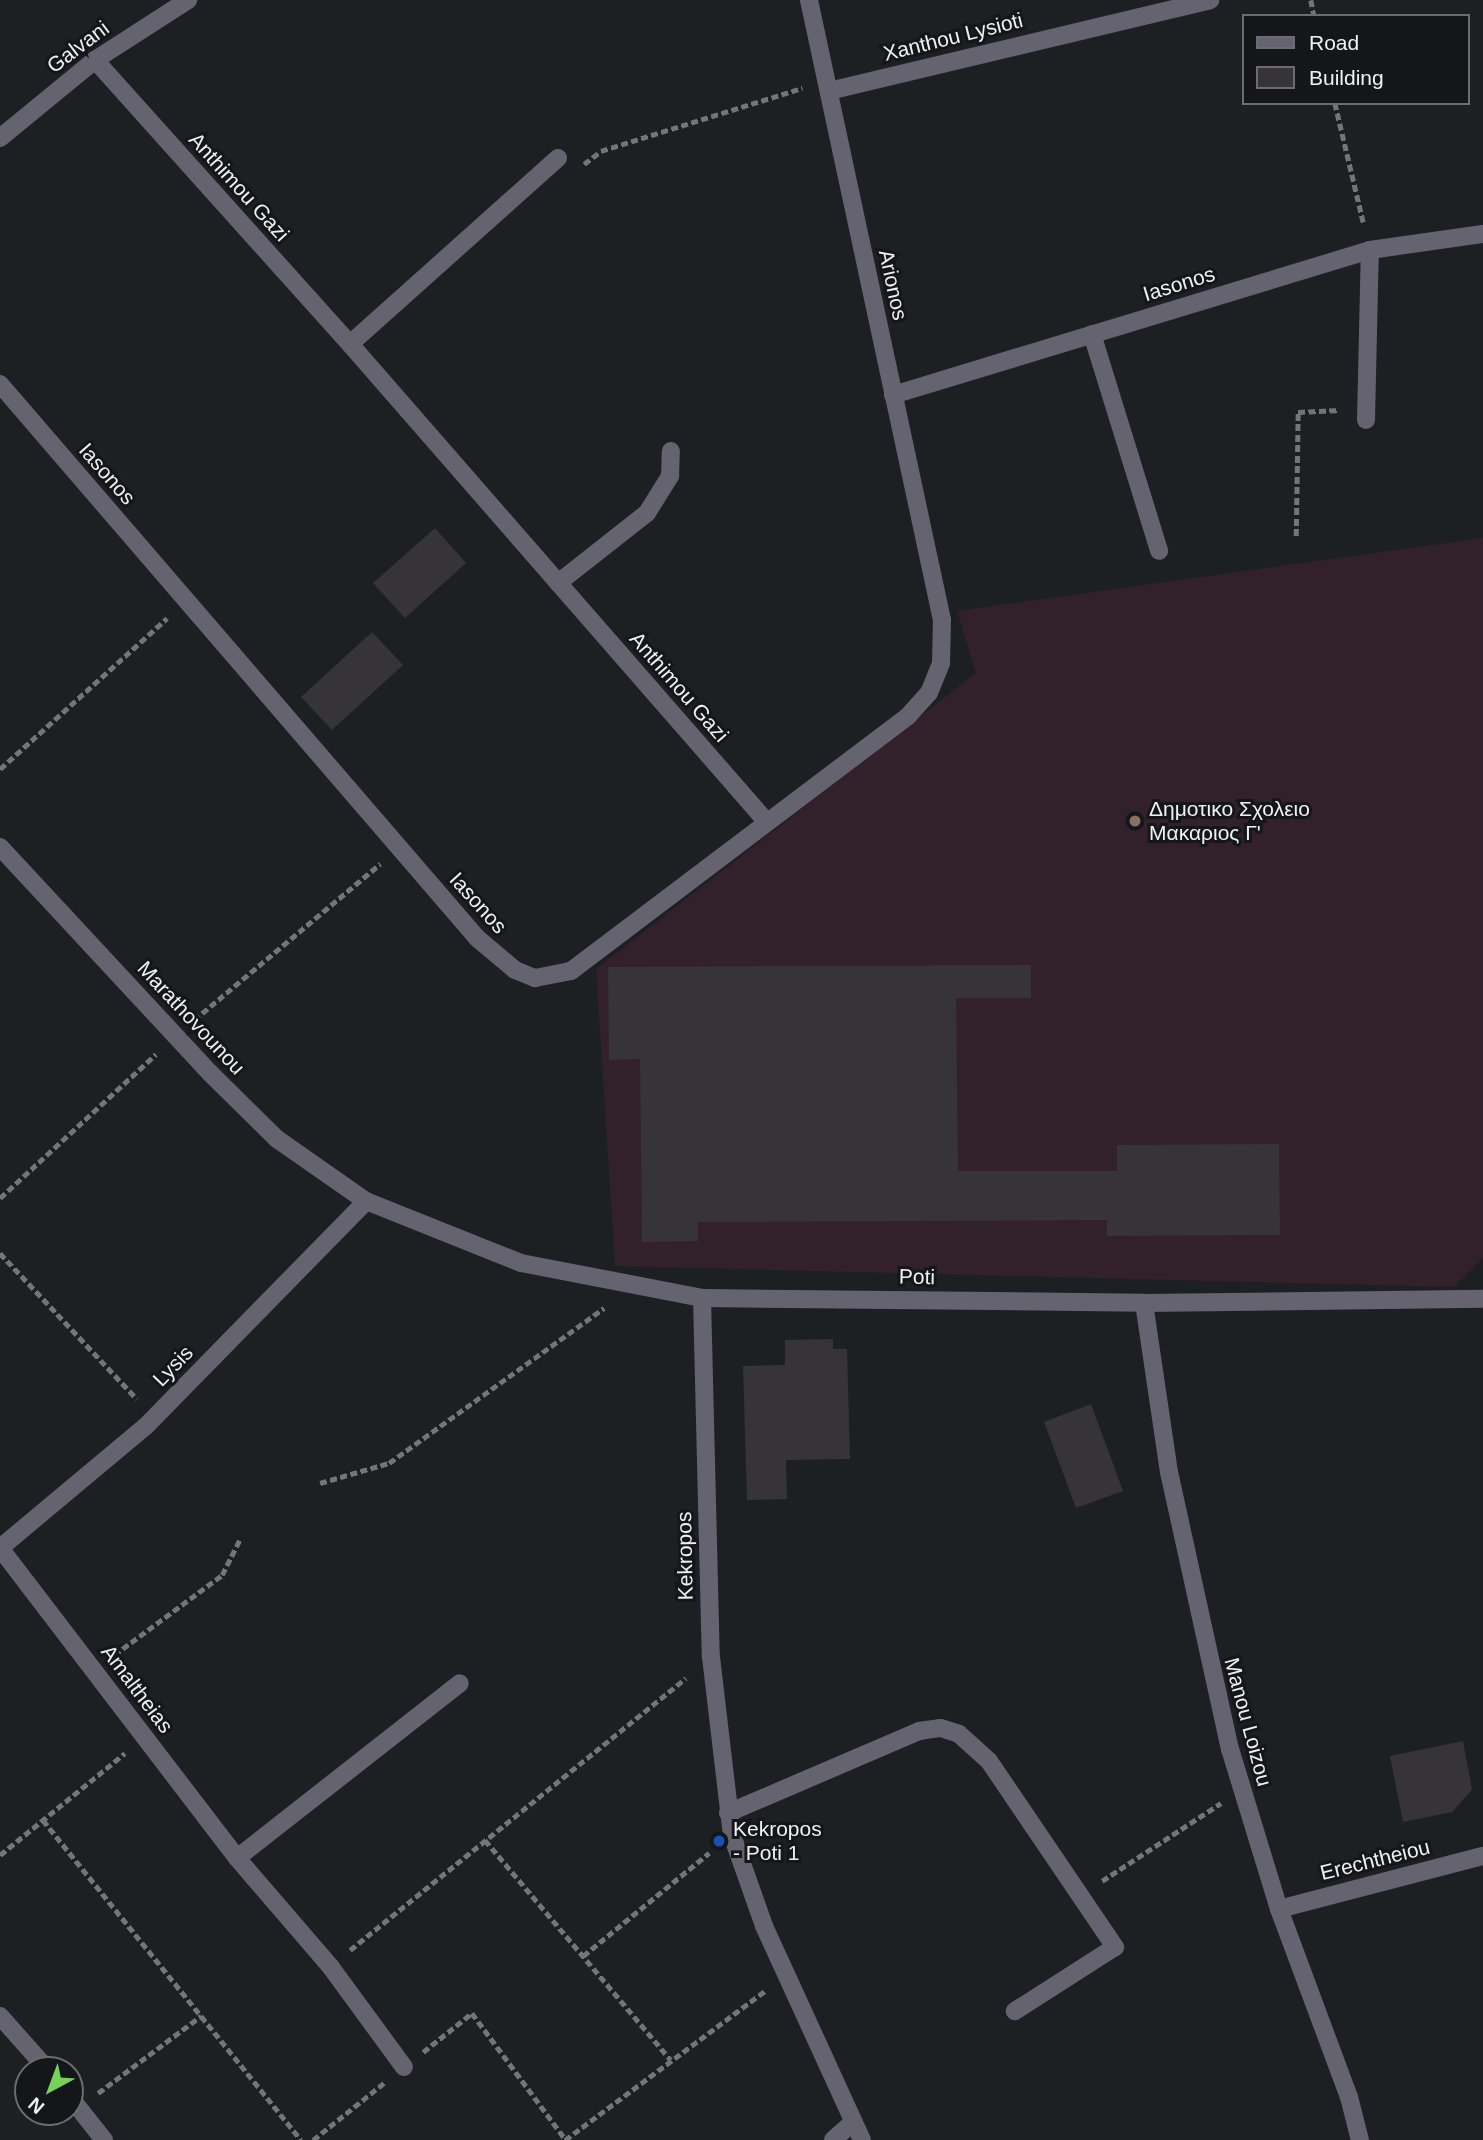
<!DOCTYPE html>
<meta charset="utf-8">
<style>
body{margin:0}
#map{position:relative;width:1483px;height:2140px;overflow:hidden;background:#1d2023;font-family:Helvetica,sans-serif}
div>[style]{position:absolute}
.education>*{inset:0;background:#32212a}
.building>*{inset:0;background:#363438}
.path>*{height:4.5px;margin-top:-2.25px;transform-origin:0;background:repeating-linear-gradient(90deg,#737678 0 7px,transparent 0 10.5px)}
.minor>*{height:18px;margin:-9px;padding:0 9px;transform-origin:9px;border-radius:9px;background:#666370}
.dots>*{width:19px;height:19px;translate:-50% -50%;box-sizing:border-box;border:4px solid #14161a;border-radius:50%}
span{translate:-50% -50%;white-space:nowrap;text-align:center;line-height:1.15;-webkit-text-stroke:6px #14161a;paint-order:stroke}
.street-label{font-size:21px;color:#eef0f2}
.poi-label{font-size:21px;color:#eef0f2}
.left{translate:0 -50%;text-align:left}
.legend{position:absolute;left:1242px;top:14px;width:228px;height:91px;box-sizing:border-box;background:#14161a;border:2px solid #6b6d70;margin:0;padding:9px 12px;list-style:none;font-size:21px;color:#eef0f2}
.legend li{display:flex;align-items:center;gap:14px;height:35px}
.legend b{width:35px;border:2px solid #6b6d70}
.north{position:absolute;left:14px;top:2056px;width:70px;height:70px;box-sizing:border-box;background:#14161a;border:2px solid #6b6d70;border-radius:50%;rotate:221deg;font-size:19px;font-weight:700;line-height:28px;text-align:center;color:#eef0f2}
.north::after{content:'';display:block;margin:auto;width:24px;height:32px;background:#77d259;clip-path:polygon(50% 0,100% 100%,50% 72%,0 100%)}
</style>
<div id="map">
<div class="education">
<div style="clip-path:polygon(1483px 538px,1483px 1258px,1454px 1287px,615px 1266px,596px 969px,976px 673px,957px 611px)"></div>
</div>
<div class="building">
<div style="clip-path:polygon(435px 528px,466px 563px,405px 618px,373px 583px)"></div>
<div style="clip-path:polygon(372px 632px,403px 665px,332px 730px,301px 697px)"></div>
<div style="clip-path:polygon(1031px 965px,1031px 998px,956px 998px,958px 1171px,1117px 1171px,1117px 1145px,1279px 1144px,1280px 1235px,1107px 1236px,1107px 1220px,698px 1222px,698px 1241px,642px 1242px,640px 1059px,609px 1060px,608px 967px)"></div>
<div style="clip-path:polygon(833px 1339px,833px 1349px,847px 1349px,850px 1459px,786px 1460px,787px 1499px,747px 1500px,743px 1366px,785px 1365px,785px 1340px)"></div>
<div style="clip-path:polygon(1091px 1404px,1123px 1491px,1076px 1508px,1044px 1422px)"></div>
<div style="clip-path:polygon(1463px 1741px,1472px 1790px,1452px 1812px,1403px 1822px,1390px 1756px)"></div>
</div>
<div class="path">
<div style="left:1311px;top:0;width:16px;rotate:79deg"></div>
<div style="left:1335px;top:103px;width:125px;rotate:76.6deg"></div>
<div style="left:584px;top:164px;width:21px;rotate:-37deg"></div>
<div style="left:601px;top:151px;width:211px;rotate:-17.4deg"></div>
<div style="left:1296px;top:536px;width:124px;rotate:-89.1deg"></div>
<div style="left:1298px;top:412px;width:42px;rotate:-2.7deg"></div>
<div style="left:0;top:769px;width:225px;rotate:-42.1deg"></div>
<div style="left:194px;top:1020px;width:243px;rotate:-40deg"></div>
<div style="left:0;top:1198px;width:212px;rotate:-42.7deg"></div>
<div style="left:0;top:1253px;width:200px;rotate:46.8deg"></div>
<div style="left:320px;top:1483px;width:72px;rotate:-16.2deg"></div>
<div style="left:389px;top:1463px;width:265px;rotate:-35.8deg"></div>
<div style="left:114px;top:1655px;width:134px;rotate:-36.5deg"></div>
<div style="left:222px;top:1575px;width:40px;rotate:-63.4deg"></div>
<div style="left:43px;top:1820px;width:411px;rotate:51.1deg"></div>
<div style="left:485px;top:1840px;width:288px;rotate:49.8deg"></div>
<div style="left:0;top:1855px;width:161px;rotate:-39.2deg"></div>
<div style="left:1102px;top:1881px;width:142px;rotate:-33.2deg"></div>
<div style="left:350px;top:1950px;width:432px;rotate:-39deg"></div>
<div style="left:583px;top:1956px;width:163px;rotate:-39.3deg"></div>
<div style="left:423px;top:2052px;width:63px;rotate:-38.5deg"></div>
<div style="left:472px;top:2013px;width:158px;rotate:53.5deg"></div>
<div style="left:98px;top:2093px;width:129px;rotate:-36.8deg"></div>
<div style="left:313px;top:2140px;width:91px;rotate:-38.8deg"></div>
<div style="left:565px;top:2140px;width:251px;rotate:-36.7deg"></div>
</div>
<div class="minor">
<div style="left:95px;top:60px;width:382px;rotate:48.1deg"></div>
<div style="left:350px;top:344px;width:633px;rotate:48.91deg"></div>
<div style="left:829px;top:91px;width:392px;rotate:-13.4deg"></div>
<div style="left:0;top:138px;width:123px;rotate:-39.4deg"></div>
<div style="left:95px;top:60px;width:111px;rotate:-32.8deg"></div>
<div style="left:1092px;top:334px;width:227px;rotate:72.8deg"></div>
<div style="left:350px;top:344px;width:279px;rotate:-41.8deg"></div>
<div style="left:0;top:384px;width:731px;rotate:49.27deg"></div>
<div style="left:477px;top:938px;width:50px;rotate:40.1deg"></div>
<div style="left:515px;top:970px;width:22px;rotate:22deg"></div>
<div style="left:535px;top:978px;width:37px;rotate:-11deg"></div>
<div style="left:571px;top:971px;width:423px;rotate:-37.1deg"></div>
<div style="left:908px;top:716px;width:31px;rotate:-48deg"></div>
<div style="left:929px;top:693px;width:32px;rotate:-68deg"></div>
<div style="left:941px;top:663px;width:43px;rotate:-88.7deg"></div>
<div style="left:942px;top:620px;width:634px;rotate:-102.11deg"></div>
<div style="left:893px;top:395px;width:499px;rotate:-16.9deg"></div>
<div style="left:1370px;top:250px;width:114px;rotate:-8.1deg"></div>
<div style="left:1366px;top:420px;width:170px;rotate:-88.7deg"></div>
<div style="left:558px;top:583px;width:113px;rotate:-38.2deg"></div>
<div style="left:647px;top:513px;width:44px;rotate:-58.1deg"></div>
<div style="left:670px;top:476px;width:25px;rotate:-88deg"></div>
<div style="left:0;top:847px;width:309px;rotate:47.1deg"></div>
<div style="left:210px;top:1073px;width:94px;rotate:44.6deg"></div>
<div style="left:277px;top:1139px;width:108px;rotate:34.9deg"></div>
<div style="left:366px;top:1201px;width:167px;rotate:21.8deg"></div>
<div style="left:521px;top:1263px;width:184px;rotate:10.9deg"></div>
<div style="left:702px;top:1298px;width:442px;rotate:0.6deg"></div>
<div style="left:1144px;top:1303px;width:339px;rotate:-0.7deg"></div>
<div style="left:702px;top:1298px;width:359px;rotate:88.6deg"></div>
<div style="left:711px;top:1657px;width:179px;rotate:83.3deg"></div>
<div style="left:732px;top:1835px;width:96px;rotate:70.6deg"></div>
<div style="left:764px;top:1926px;width:235px;rotate:65.4deg"></div>
<div style="left:1144px;top:1303px;width:171px;rotate:81.6deg"></div>
<div style="left:1169px;top:1472px;width:284px;rotate:77.6deg"></div>
<div style="left:1230px;top:1749px;width:167px;rotate:73deg"></div>
<div style="left:1279px;top:1909px;width:201px;rotate:69.6deg"></div>
<div style="left:1349px;top:2097px;width:44px;rotate:75.7deg"></div>
<div style="left:0;top:1548px;width:390px;rotate:52.6deg"></div>
<div style="left:237px;top:1858px;width:143px;rotate:49.3deg"></div>
<div style="left:330px;top:1966px;width:125px;rotate:53.8deg"></div>
<div style="left:0;top:1548px;width:190px;rotate:-39.9deg"></div>
<div style="left:146px;top:1426px;width:315px;rotate:-45.6deg"></div>
<div style="left:728px;top:1813px;width:208px;rotate:-23.2deg"></div>
<div style="left:919px;top:1731px;width:22px;rotate:-8deg"></div>
<div style="left:941px;top:1728px;width:19px;rotate:18deg"></div>
<div style="left:959px;top:1734px;width:40px;rotate:42deg"></div>
<div style="left:989px;top:1761px;width:225px;rotate:55.9deg"></div>
<div style="left:1115px;top:1947px;width:119px;rotate:147.4deg"></div>
<div style="left:237px;top:1858px;width:283px;rotate:-38.1deg"></div>
<div style="left:1279px;top:1909px;width:211px;rotate:-14.6deg"></div>
<div style="left:0;top:2016px;width:72px;rotate:48.4deg"></div>
<div style="left:70px;top:2097px;width:55px;rotate:51.7deg"></div>
<div style="left:833px;top:2140px;width:27px;rotate:-42deg"></div>
</div>
<div class="dots">
<div style="left:1135px;top:821px;background:#8d6e63"></div>
<div style="left:719px;top:1841px;background:#1a4fb4"></div>
</div>
<div class="street-label">
<span style="left:953px;top:37px;rotate:-14deg">Xanthou Lysioti</span>
<span style="left:78px;top:47px;rotate:-37deg">Galvani</span>
<span style="left:239px;top:187px;rotate:48deg">Anthimou Gazi</span>
<span style="left:1179px;top:284px;rotate:-17deg">Iasonos</span>
<span style="left:893px;top:285px;rotate:78deg">Arionos</span>
<span style="left:107px;top:474px;rotate:49deg">Iasonos</span>
<span style="left:679px;top:687px;rotate:49deg">Anthimou Gazi</span>
<span style="left:478px;top:903px;rotate:48deg">Iasonos</span>
<span style="left:191px;top:1018px;rotate:47deg">Marathovounou</span>
<span style="left:917px;top:1277px;rotate:1deg">Poti</span>
<span style="left:173px;top:1366px;rotate:-46deg">Lysis</span>
<span style="left:685px;top:1556px;rotate:-91deg">Kekropos</span>
<span style="left:137px;top:1689px;rotate:53deg">Amaltheias</span>
<span style="left:1248px;top:1722px;rotate:75deg">Manou Loizou</span>
<span style="left:1375px;top:1860px;rotate:-14deg">Erechtheiou</span>
</div>
<div class="poi-label">
<span class="left" style="left:1149px;top:821px">Δημοτικο Σχολειο<br>Μακαριος Γ'</span>
<span class="left" style="left:733px;top:1841px">Kekropos<br>- Poti 1</span>
</div>
<ul class="legend">
<li><b style="height:9px;background:#666370"></b>Road</li>
<li><b style="height:19px;background:#363438"></b>Building</li>
</ul>
<div class="north">N</div>
</div>
